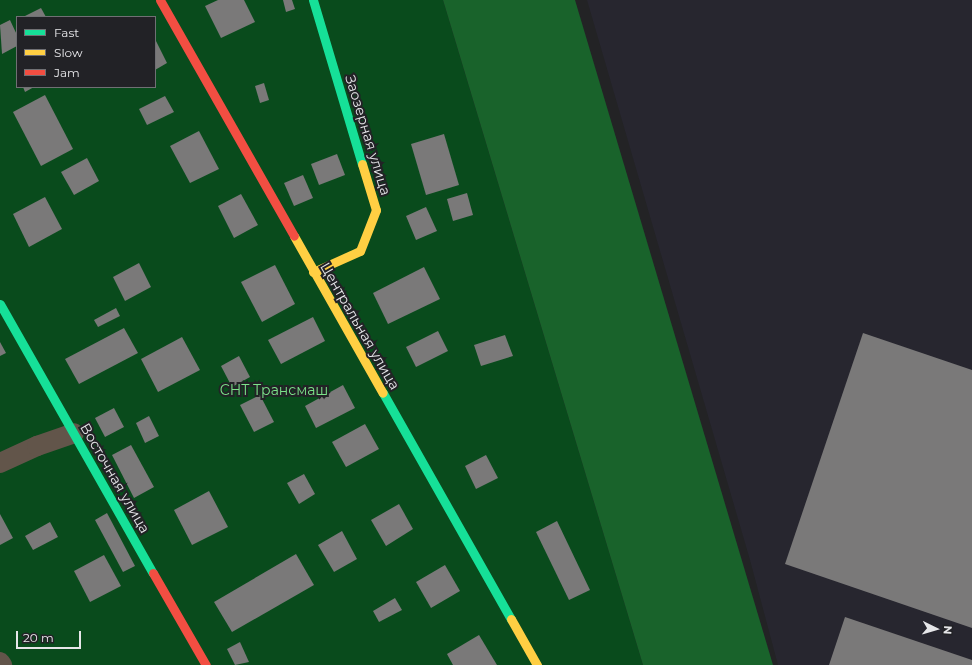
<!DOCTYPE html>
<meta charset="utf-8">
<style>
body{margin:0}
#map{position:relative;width:972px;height:665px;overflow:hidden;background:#232325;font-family:Montserrat,sans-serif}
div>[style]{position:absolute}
.built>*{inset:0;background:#27262f}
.green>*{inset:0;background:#094b1c}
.forest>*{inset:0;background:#19632b}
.building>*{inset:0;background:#7a7979}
.street>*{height:20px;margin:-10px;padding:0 10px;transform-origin:10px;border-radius:10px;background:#62554a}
.fast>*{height:9px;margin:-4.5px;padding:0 4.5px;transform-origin:4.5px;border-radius:4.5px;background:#16e098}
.slow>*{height:9px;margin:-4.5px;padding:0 4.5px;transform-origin:4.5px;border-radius:4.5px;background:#ffcf43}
.jam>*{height:9px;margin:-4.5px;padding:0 4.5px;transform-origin:4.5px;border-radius:4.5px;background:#f24e42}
span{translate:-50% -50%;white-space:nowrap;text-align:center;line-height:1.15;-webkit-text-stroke:4px #222226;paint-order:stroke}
.street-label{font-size:14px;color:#e6e6e9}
.park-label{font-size:14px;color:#7ce38a}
.legend{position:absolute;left:16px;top:16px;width:140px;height:72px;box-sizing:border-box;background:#222226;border:1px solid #707074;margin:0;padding:5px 7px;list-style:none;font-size:12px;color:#e6e6e9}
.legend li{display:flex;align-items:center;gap:8px;height:20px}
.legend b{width:20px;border:1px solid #707074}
.north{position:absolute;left:916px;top:609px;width:40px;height:40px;-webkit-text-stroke:3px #222226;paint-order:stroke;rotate:95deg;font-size:11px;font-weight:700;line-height:16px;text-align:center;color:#e6e6e9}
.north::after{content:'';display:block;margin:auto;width:14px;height:18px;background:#e6e6e9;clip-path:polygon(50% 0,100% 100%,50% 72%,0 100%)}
.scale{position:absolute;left:16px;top:631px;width:65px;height:18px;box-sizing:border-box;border:2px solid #e6e6e9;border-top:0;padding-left:5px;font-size:12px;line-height:14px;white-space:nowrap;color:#e6e6e9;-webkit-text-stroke:3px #222226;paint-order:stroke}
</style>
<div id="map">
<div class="built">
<div style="clip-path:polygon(587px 0,972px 0,972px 665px,778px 665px,750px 560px)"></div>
</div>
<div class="green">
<div style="clip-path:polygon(evenodd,0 0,443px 0,643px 665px,0 665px,0 0,17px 17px,155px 17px,155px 87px,17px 87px,17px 17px)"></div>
</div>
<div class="forest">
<div style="clip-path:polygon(443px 0,575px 0,773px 665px,643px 665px)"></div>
</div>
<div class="building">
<div style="clip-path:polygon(218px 0,244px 0,255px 22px,221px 38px,205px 6px)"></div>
<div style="clip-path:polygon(283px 0,292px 0,295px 9px,286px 12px)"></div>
<div style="clip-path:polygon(41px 8px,46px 17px,23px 17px)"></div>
<div style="clip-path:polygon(10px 20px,17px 35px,17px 46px,2px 54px,0 25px)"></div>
<div style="clip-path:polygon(155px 39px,167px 63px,155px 70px)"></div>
<div style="clip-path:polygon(264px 83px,269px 100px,260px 103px,255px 86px)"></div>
<div style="clip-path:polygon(23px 87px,34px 87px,25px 92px)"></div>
<div style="clip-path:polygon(45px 95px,73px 149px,41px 166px,13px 112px)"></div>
<div style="clip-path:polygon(165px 96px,174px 112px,147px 125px,139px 109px)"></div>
<div style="clip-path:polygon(199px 131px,219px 169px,190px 183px,170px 146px)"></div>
<div style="clip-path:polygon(444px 134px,459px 185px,426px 195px,411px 144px)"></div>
<div style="clip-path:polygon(337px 154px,345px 175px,319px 185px,311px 164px)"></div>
<div style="clip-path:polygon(87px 158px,99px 181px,74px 195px,61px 172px)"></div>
<div style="clip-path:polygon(303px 175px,313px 198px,294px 206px,284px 183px)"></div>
<div style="clip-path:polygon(467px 193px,473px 215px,453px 221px,447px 199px)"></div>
<div style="clip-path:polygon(241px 194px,258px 225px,234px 238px,218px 206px)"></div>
<div style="clip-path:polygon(45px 197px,62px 229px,29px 247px,13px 214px)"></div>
<div style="clip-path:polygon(426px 207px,437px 231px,416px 240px,406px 216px)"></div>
<div style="clip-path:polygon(139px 263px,151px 287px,125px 301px,113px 277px)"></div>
<div style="clip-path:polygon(275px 265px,295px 304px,262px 322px,241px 282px)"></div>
<div style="clip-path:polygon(424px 267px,440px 299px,388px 324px,373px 293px)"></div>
<div style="clip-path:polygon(116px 308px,120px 316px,98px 327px,94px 320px)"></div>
<div style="clip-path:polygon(313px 317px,325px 341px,281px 364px,268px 340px)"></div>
<div style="clip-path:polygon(124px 328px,138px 353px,79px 384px,65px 359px)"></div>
<div style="clip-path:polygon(438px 331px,448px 351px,416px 367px,406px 347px)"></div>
<div style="clip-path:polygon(863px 333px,972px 370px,972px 628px,785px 564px)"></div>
<div style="clip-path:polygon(505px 335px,513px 356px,481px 366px,474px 345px)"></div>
<div style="clip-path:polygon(182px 337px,200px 370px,158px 392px,141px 359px)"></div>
<div style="clip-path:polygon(0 342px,6px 353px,0 356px)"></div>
<div style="clip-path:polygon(239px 356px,250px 377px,232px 387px,221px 366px)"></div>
<div style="clip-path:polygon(343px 385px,355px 408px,316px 428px,305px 406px)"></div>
<div style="clip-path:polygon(260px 395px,274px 422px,254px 432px,240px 405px)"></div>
<div style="clip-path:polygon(114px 408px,124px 427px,105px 437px,95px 418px)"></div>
<div style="clip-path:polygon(149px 416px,159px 436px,145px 443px,136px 423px)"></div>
<div style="clip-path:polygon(365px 424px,379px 449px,346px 467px,332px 442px)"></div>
<div style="clip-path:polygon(131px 445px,154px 487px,134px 498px,112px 455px)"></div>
<div style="clip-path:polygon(486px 455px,498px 478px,476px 489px,465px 466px)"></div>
<div style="clip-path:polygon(304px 474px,315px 494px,299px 504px,287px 483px)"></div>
<div style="clip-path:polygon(209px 491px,228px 527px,192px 545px,174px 510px)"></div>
<div style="clip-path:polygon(399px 504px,413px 529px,386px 546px,371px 520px)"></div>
<div style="clip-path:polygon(107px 513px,135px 566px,123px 572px,95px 520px)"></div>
<div style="clip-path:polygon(0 514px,13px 538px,0 545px)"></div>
<div style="clip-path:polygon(557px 521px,590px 590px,569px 600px,536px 532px)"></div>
<div style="clip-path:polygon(50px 522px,58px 537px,33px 550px,25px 536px)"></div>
<div style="clip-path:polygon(342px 531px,357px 559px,334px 572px,318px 545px)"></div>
<div style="clip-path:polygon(296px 554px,314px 585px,232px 632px,214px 602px)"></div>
<div style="clip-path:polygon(104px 555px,121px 586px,90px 602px,74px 571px)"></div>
<div style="clip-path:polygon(445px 565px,460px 591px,431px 608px,416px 582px)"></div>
<div style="clip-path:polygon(395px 598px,402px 610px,379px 622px,373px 611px)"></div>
<div style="clip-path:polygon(845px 617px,972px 660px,972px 665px,829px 665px)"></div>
<div style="clip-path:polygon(479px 635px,497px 665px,453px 665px,447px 654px)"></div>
<div style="clip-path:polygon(240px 642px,249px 662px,235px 665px,227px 649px)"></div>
</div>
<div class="street">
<div style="left:0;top:463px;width:41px;rotate:-24.7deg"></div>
<div style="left:37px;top:446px;width:39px;rotate:-19deg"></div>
<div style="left:0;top:662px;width:4px;rotate:56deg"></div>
</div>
<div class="fast">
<div style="left:313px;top:0;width:171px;rotate:73.4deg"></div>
<div style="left:0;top:304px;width:309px;rotate:60.4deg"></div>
<div style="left:383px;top:393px;width:260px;rotate:60.5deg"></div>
</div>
<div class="slow">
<div style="left:294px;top:236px;width:180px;rotate:60.5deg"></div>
<div style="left:313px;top:272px;width:51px;rotate:-24.1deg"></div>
<div style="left:360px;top:251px;width:44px;rotate:-68.7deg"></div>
<div style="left:376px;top:210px;width:48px;rotate:-106.9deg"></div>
<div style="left:511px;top:619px;width:53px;rotate:60.5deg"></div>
</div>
<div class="jam">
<div style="left:160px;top:0;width:271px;rotate:60.4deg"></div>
<div style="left:153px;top:573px;width:106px;rotate:60.1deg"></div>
</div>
<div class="street-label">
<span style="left:368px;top:135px;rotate:73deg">Заозерная улица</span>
<span style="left:360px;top:326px;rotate:60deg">Центральная улица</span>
<span style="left:115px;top:478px;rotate:60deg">Восточная улица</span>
</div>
<div class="park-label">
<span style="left:274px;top:390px">СНТ Трансмаш</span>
</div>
<ul class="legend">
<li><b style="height:5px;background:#16e098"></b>Fast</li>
<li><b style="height:5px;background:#ffcf43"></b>Slow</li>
<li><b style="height:5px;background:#f24e42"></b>Jam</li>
</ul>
<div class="north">N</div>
<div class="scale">20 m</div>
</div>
